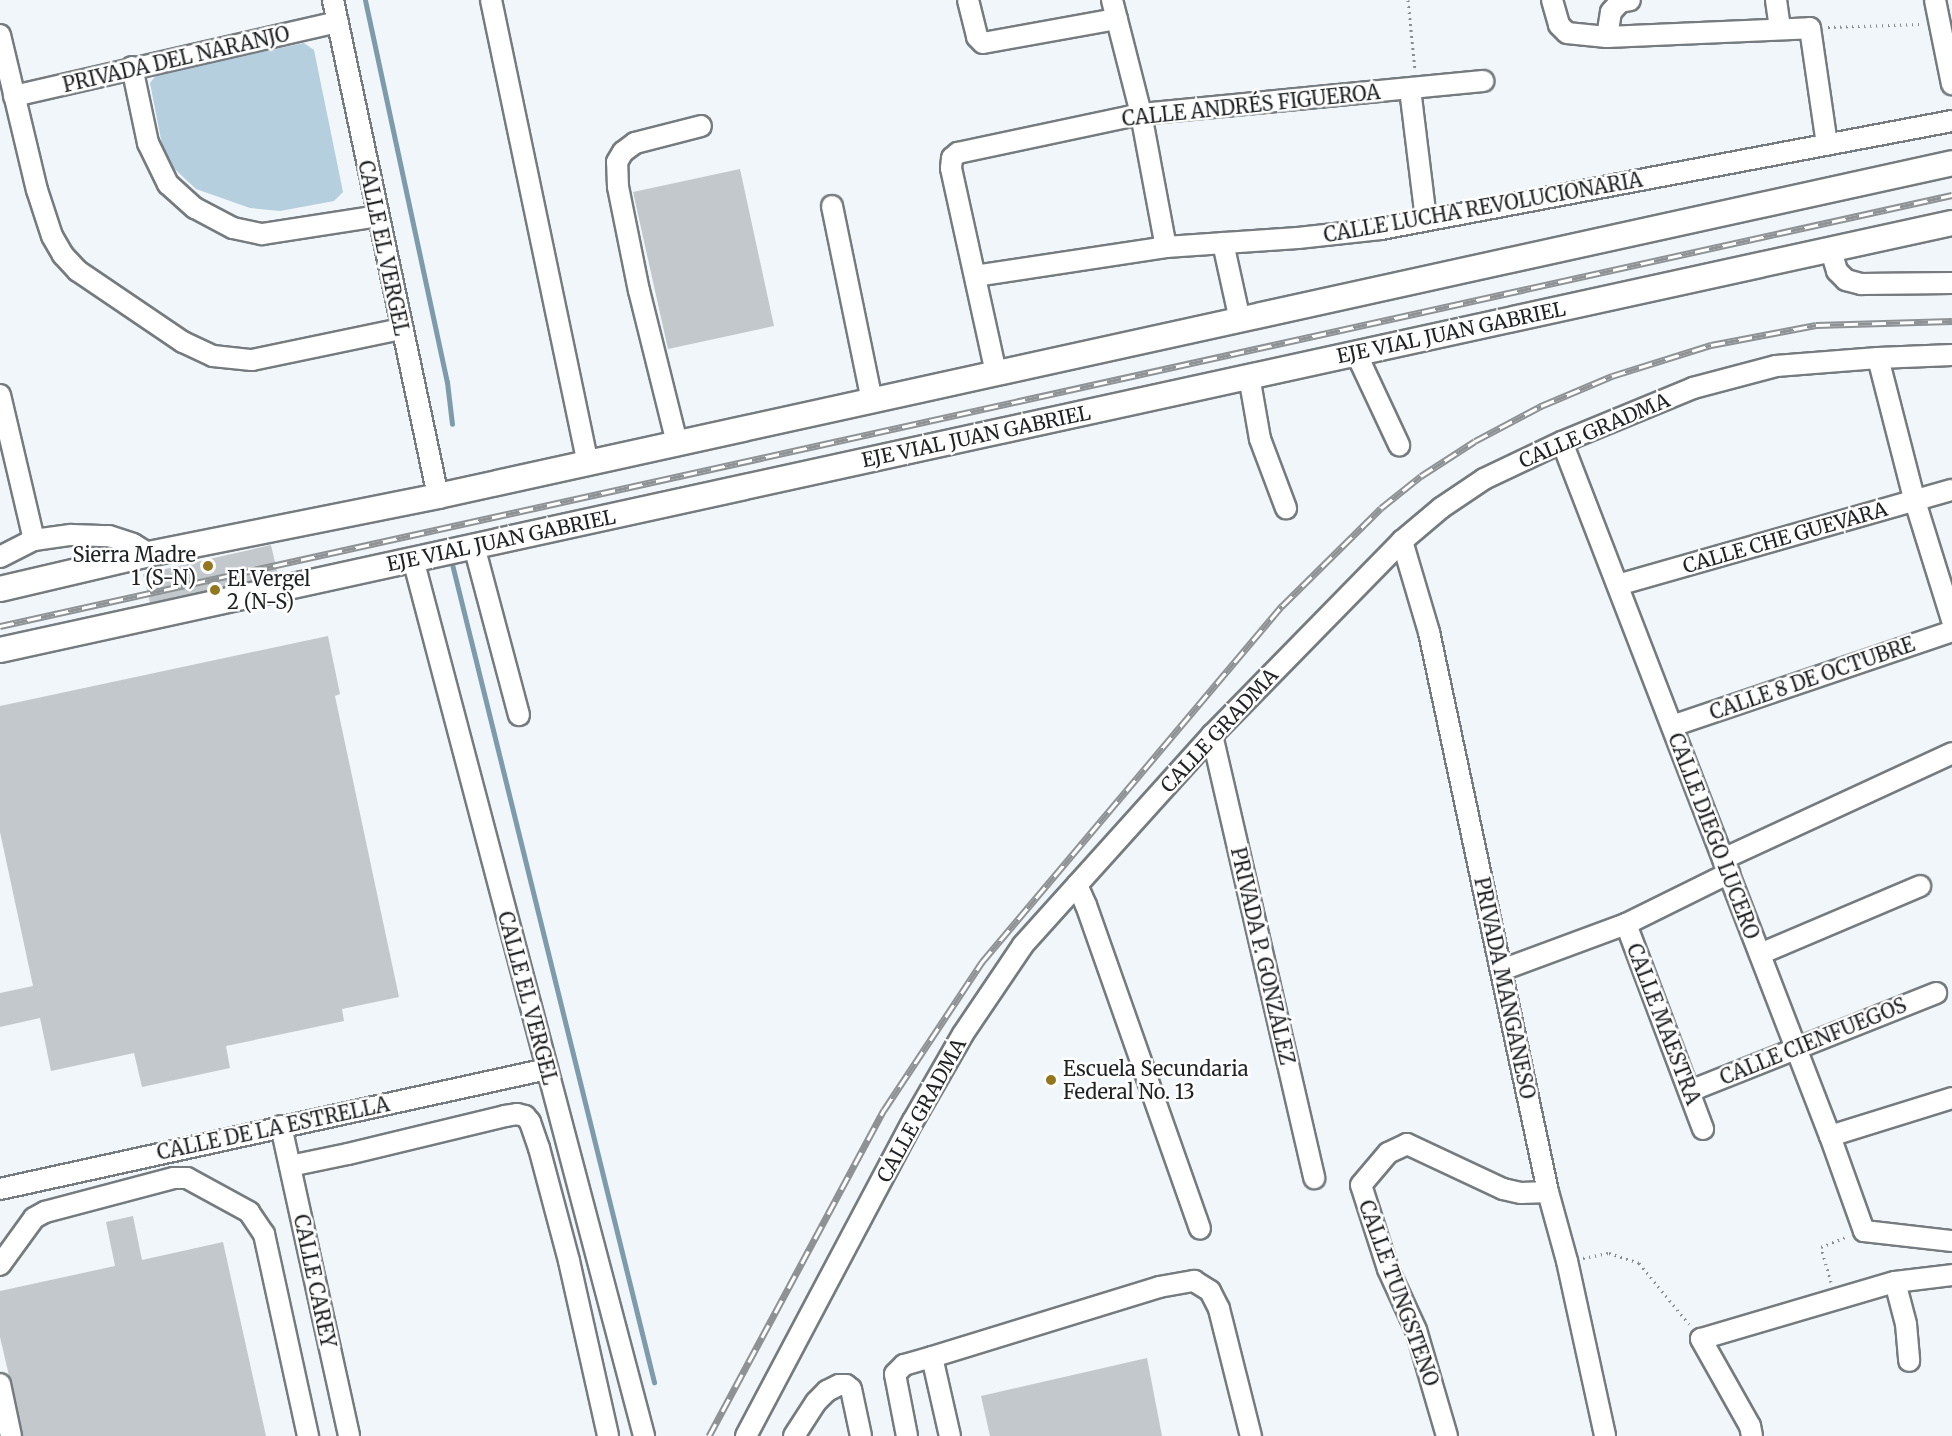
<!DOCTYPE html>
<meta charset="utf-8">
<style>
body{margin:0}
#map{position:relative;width:1952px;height:1436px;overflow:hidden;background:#f0f6fa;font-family:Merriweather,serif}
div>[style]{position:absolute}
.green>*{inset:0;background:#b5cfde}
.stream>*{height:5px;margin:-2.5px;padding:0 2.5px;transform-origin:2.5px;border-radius:2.5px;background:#7e9bab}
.building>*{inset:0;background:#c2c8cb}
.path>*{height:3px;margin-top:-1.5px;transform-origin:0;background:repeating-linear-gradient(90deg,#898d90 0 1.5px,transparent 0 6px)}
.roads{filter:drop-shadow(2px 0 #757b7e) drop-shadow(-2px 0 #757b7e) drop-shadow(0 2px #757b7e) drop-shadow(0 -2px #757b7e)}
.minor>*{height:20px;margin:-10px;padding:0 10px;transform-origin:10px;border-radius:10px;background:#fff}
.major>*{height:24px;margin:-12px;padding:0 12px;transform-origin:12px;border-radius:12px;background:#fff}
.rail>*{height:7px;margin-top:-3.5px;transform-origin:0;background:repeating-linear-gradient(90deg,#fff 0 14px,#8e9295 0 28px);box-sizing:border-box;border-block:2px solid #8e9295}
.dots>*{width:16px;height:16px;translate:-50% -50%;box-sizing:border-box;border:3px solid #fff;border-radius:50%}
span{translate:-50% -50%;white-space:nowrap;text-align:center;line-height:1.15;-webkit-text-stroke:5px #fff;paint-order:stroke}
.street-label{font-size:20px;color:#1f2123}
.poi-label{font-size:20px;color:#1f2123}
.right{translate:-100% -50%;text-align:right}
.left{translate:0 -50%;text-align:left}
</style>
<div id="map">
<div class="green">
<div style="clip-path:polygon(304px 43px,314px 50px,343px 192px,334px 201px,280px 211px,250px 208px,196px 189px,165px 160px,150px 83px,157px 74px)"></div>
</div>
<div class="stream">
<div style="left:365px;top:0;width:391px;rotate:77.9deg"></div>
<div style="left:447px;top:382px;width:42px;rotate:83.2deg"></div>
<div style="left:452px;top:564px;width:843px;rotate:76.13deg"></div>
</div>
<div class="building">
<div style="clip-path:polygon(740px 169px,774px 326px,668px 349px,633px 192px)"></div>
<div style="clip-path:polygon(271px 545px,278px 575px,150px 603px,143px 574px)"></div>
<div style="clip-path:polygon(328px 636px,340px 694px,335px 696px,399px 997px,342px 1009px,344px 1021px,226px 1046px,230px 1068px,142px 1087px,134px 1053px,51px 1071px,40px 1018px,0 1027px,0 993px,33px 986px,0 832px,0 706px)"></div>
<div style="clip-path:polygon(133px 1216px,142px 1260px,223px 1242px,266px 1436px,23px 1436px,0 1337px,0 1291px,115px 1266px,106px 1222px)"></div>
<div style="clip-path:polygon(1147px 1358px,1162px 1436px,990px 1436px,981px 1396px)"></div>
</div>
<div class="path">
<div style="left:1408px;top:0;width:70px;rotate:84.3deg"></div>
<div style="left:1828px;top:27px;width:92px;rotate:-1.9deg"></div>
<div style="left:1583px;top:1258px;width:26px;rotate:-11deg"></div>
<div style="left:1609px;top:1253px;width:32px;rotate:18deg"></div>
<div style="left:1639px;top:1263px;width:79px;rotate:50.7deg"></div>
<div style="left:1831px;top:1282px;width:36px;rotate:-106deg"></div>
<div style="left:1821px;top:1247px;width:29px;rotate:-22deg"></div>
</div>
<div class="roads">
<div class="minor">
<div style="left:333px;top:0;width:507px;rotate:78.05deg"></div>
<div style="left:491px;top:0;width:473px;rotate:78.2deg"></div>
<div style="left:968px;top:0;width:38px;rotate:76deg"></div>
<div style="left:977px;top:37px;width:8px;rotate:45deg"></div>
<div style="left:983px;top:43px;width:136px;rotate:-10.2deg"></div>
<div style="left:1112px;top:0;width:118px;rotate:75.7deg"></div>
<div style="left:1141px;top:114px;width:135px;rotate:79.4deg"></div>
<div style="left:1552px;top:0;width:26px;rotate:74deg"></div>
<div style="left:1559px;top:25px;width:11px;rotate:45deg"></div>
<div style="left:1567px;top:33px;width:40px;rotate:5.7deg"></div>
<div style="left:1607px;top:37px;width:203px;rotate:-2.5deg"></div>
<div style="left:1810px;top:28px;width:118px;rotate:81.7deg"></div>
<div style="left:1776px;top:0;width:28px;rotate:82deg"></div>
<div style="left:1935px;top:0;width:86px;rotate:78.6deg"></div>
<div style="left:0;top:35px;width:159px;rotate:76.6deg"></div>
<div style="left:37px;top:190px;width:48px;rotate:71.9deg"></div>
<div style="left:52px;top:236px;width:22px;rotate:60deg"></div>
<div style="left:63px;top:255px;width:22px;rotate:47deg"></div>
<div style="left:78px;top:271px;width:127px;rotate:34.1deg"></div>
<div style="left:183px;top:342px;width:33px;rotate:25deg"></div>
<div style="left:213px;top:356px;width:39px;rotate:6deg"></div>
<div style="left:252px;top:360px;width:152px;rotate:-11.8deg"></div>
<div style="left:1607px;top:37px;width:25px;rotate:-81deg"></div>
<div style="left:1611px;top:12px;width:13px;rotate:-48deg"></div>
<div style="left:1620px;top:2px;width:10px;rotate:-11deg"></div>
<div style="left:132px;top:67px;width:78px;rotate:78.1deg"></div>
<div style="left:148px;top:143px;width:46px;rotate:64deg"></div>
<div style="left:168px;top:184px;width:36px;rotate:42deg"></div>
<div style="left:195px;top:208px;width:43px;rotate:27.8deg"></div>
<div style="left:233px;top:228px;width:30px;rotate:12deg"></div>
<div style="left:262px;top:234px;width:117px;rotate:-8.8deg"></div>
<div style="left:1410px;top:89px;width:132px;rotate:83deg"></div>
<div style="left:14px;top:96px;width:332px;rotate:-12.9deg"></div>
<div style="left:832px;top:206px;width:199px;rotate:78.4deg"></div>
<div style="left:1223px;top:243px;width:79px;rotate:77.6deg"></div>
<div style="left:1831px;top:251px;width:21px;rotate:73deg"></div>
<div style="left:1837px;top:271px;width:13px;rotate:45deg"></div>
<div style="left:1846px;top:280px;width:16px;rotate:15deg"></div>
<div style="left:1861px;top:284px;width:91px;rotate:-0.6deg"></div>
<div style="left:975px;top:276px;width:193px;rotate:-8.6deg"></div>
<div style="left:1166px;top:247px;width:132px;rotate:-3.9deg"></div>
<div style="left:1298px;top:238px;width:83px;rotate:-6.2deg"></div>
<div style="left:1381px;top:229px;width:581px;rotate:-10.71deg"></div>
<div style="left:1356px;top:353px;width:102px;rotate:64.9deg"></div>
<div style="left:1878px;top:358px;width:145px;rotate:75.6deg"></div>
<div style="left:1914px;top:498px;width:128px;rotate:72.7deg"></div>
<div style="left:996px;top:373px;width:210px;rotate:-102.4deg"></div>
<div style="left:951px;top:168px;width:10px;rotate:-84deg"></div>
<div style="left:952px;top:158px;width:8px;rotate:-40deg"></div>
<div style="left:958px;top:153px;width:187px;rotate:-12deg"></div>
<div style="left:1141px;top:114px;width:344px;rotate:-5.5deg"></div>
<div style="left:1249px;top:376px;width:64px;rotate:80.1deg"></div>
<div style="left:1260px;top:439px;width:74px;rotate:69.4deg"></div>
<div style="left:0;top:395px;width:149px;rotate:76.8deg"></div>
<div style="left:34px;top:540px;width:37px;rotate:-8deg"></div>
<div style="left:71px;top:535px;width:38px;rotate:2deg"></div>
<div style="left:109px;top:536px;width:25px;rotate:18deg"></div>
<div style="left:133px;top:544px;width:19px;rotate:32deg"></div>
<div style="left:1562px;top:442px;width:744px;rotate:68.89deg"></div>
<div style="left:1830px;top:1136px;width:101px;rotate:70.3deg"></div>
<div style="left:1864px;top:1231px;width:89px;rotate:6.5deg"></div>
<div style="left:677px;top:443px;width:157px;rotate:-104deg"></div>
<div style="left:639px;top:291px;width:106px;rotate:-101.4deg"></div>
<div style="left:618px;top:187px;width:25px;rotate:-92deg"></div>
<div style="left:617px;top:162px;width:12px;rotate:-59deg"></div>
<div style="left:623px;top:152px;width:15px;rotate:-37deg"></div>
<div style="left:635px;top:143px;width:68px;rotate:-14.4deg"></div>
<div style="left:1402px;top:541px;width:95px;rotate:73.5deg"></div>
<div style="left:1429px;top:632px;width:573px;rotate:78deg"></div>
<div style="left:1548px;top:1192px;width:72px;rotate:74.6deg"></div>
<div style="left:1567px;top:1261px;width:179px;rotate:77.7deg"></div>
<div style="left:474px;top:546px;width:175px;rotate:75.1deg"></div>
<div style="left:0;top:557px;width:38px;rotate:-27deg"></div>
<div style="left:413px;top:559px;width:907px;rotate:75.24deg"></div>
<div style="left:1618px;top:585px;width:347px;rotate:-15.9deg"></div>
<div style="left:1672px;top:726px;width:296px;rotate:-18.7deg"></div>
<div style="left:1212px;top:735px;width:455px;rotate:77deg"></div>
<div style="left:1723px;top:859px;width:252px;rotate:-24.8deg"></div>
<div style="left:1077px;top:885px;width:22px;rotate:66deg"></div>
<div style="left:1086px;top:905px;width:343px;rotate:70.6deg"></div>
<div style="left:1626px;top:924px;width:219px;rotate:69.4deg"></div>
<div style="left:1760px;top:954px;width:174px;rotate:-23deg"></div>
<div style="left:1502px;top:970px;width:132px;rotate:-20.4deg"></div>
<div style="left:1626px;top:924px;width:115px;rotate:-26.3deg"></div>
<div style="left:1690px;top:1091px;width:265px;rotate:-21.7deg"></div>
<div style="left:281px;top:1126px;width:317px;rotate:77.6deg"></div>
<div style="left:1830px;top:1136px;width:128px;rotate:-17.3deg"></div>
<div style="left:290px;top:1166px;width:59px;rotate:-11.7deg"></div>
<div style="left:348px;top:1154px;width:162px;rotate:-13.6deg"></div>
<div style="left:505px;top:1116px;width:12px;rotate:-9deg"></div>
<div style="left:517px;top:1114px;width:8px;rotate:14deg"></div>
<div style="left:525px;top:1116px;width:8px;rotate:50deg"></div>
<div style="left:530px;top:1122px;width:28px;rotate:71deg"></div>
<div style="left:539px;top:1148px;width:117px;rotate:75.1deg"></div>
<div style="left:569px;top:1261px;width:179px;rotate:77.4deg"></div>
<div style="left:0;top:1189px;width:560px;rotate:-12.37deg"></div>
<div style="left:0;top:1265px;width:58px;rotate:-54.1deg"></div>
<div style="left:34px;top:1218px;width:13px;rotate:-29deg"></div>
<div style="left:45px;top:1212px;width:133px;rotate:-14.8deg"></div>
<div style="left:174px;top:1178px;width:13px"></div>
<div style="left:187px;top:1178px;width:71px;rotate:28.7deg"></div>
<div style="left:249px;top:1212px;width:27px;rotate:56deg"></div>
<div style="left:264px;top:1234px;width:207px;rotate:77.7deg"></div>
<div style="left:1895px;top:1282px;width:43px;rotate:75.3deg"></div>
<div style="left:1906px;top:1324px;width:37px;rotate:85deg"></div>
<div style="left:932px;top:1357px;width:238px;rotate:-17.1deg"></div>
<div style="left:1159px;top:1287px;width:36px;rotate:-10deg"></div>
<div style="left:1194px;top:1281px;width:19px;rotate:32deg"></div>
<div style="left:1210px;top:1291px;width:20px;rotate:63deg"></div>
<div style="left:1219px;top:1309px;width:131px;rotate:75.9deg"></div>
<div style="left:0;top:1384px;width:53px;rotate:78.1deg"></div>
<div style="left:746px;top:1436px;width:357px;rotate:-62.1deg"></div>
<div style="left:913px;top:1121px;width:100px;rotate:-60.1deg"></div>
<div style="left:963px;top:1034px;width:107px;rotate:-56deg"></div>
<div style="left:1023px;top:945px;width:283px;rotate:-48deg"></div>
<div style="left:1212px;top:735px;width:272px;rotate:-45.6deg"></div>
<div style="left:1402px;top:541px;width:51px;rotate:-40.2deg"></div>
<div style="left:1441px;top:508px;width:52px;rotate:-34deg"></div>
<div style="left:1484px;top:479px;width:86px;rotate:-25.4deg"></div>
<div style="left:1562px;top:442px;width:142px;rotate:-22.4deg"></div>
<div style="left:1693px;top:388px;width:86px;rotate:-14.8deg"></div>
<div style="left:1776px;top:366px;width:102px;rotate:-4.5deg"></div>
<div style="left:1878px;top:358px;width:74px;rotate:-2.3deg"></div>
<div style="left:794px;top:1436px;width:40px;rotate:-57.1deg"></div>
<div style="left:816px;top:1402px;width:16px;rotate:-45deg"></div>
<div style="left:827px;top:1391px;width:13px;rotate:-27deg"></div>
<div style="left:839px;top:1385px;width:7px"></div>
<div style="left:846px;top:1385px;width:6px;rotate:39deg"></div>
<div style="left:851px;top:1389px;width:48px;rotate:78deg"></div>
<div style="left:907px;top:1436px;width:63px;rotate:-101deg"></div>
<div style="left:895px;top:1374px;width:13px;rotate:-45deg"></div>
<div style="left:904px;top:1365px;width:29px;rotate:-16deg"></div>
<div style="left:932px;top:1357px;width:81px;rotate:77.2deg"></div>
<div style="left:1447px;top:1436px;width:110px;rotate:-106.3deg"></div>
<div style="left:1416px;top:1330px;width:67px;rotate:-114.7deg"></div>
<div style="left:1388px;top:1269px;width:88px;rotate:-107.8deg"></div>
<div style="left:1361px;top:1185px;width:42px;rotate:-49.8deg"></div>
<div style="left:1388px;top:1153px;width:21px;rotate:-25deg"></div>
<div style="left:1407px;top:1144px;width:106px;rotate:25.1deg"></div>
<div style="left:1503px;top:1189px;width:18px;rotate:13deg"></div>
<div style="left:1521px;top:1193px;width:27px;rotate:-2deg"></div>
<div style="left:1752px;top:1436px;width:10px;rotate:-101deg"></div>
<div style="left:1750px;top:1426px;width:100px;rotate:-119.4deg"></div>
<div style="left:1701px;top:1339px;width:202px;rotate:-16.4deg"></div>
<div style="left:1895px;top:1282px;width:57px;rotate:-7deg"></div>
</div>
<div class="major">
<div style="left:0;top:589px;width:153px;rotate:-13.2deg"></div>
<div style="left:149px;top:554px;width:295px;rotate:-11.3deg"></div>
<div style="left:438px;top:496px;width:1550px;rotate:-12.4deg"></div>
<div style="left:0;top:650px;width:1998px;rotate:-12.34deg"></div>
</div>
</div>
<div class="rail">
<div style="left:0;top:626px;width:1999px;rotate:-12.45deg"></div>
<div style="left:709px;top:1436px;width:370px;rotate:-61.8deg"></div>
<div style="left:884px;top:1110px;width:178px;rotate:-56.5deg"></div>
<div style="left:982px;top:962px;width:466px;rotate:-49.9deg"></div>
<div style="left:1282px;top:606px;width:139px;rotate:-44.7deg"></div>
<div style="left:1381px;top:508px;width:51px;rotate:-38.7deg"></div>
<div style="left:1421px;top:476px;width:64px;rotate:-32.9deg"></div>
<div style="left:1475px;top:441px;width:75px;rotate:-27.9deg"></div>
<div style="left:1541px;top:406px;width:77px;rotate:-22.9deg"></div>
<div style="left:1612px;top:376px;width:104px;rotate:-17.4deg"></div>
<div style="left:1711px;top:345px;width:107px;rotate:-10.8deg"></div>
<div style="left:1816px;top:325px;width:136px;rotate:-1.7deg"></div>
</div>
<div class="dots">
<div style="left:208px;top:566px;background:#92771e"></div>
<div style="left:215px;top:590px;background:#92771e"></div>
<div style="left:1051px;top:1080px;background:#92771e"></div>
</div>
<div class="street-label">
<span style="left:176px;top:59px;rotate:-13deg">PRIVADA DEL NARANJO</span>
<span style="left:1251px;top:105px;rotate:-6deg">CALLE ANDRÉS FIGUEROA</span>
<span style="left:1483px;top:207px;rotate:-10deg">CALLE LUCHA REVOLUCIONARIA</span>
<span style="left:384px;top:248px;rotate:78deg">CALLE EL VERGEL</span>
<span style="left:1451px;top:332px;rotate:-12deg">EJE VIAL JUAN GABRIEL</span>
<span style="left:1594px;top:430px;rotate:-23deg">CALLE GRADMA</span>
<span style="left:976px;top:436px;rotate:-12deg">EJE VIAL JUAN GABRIEL</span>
<span style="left:1785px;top:537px;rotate:-16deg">CALLE CHE GUEVARA</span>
<span style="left:501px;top:540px;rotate:-12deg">EJE VIAL JUAN GABRIEL</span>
<span style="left:1812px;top:678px;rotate:-19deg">CALLE 8 DE OCTUBRE</span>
<span style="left:1219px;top:730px;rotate:-47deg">CALLE GRADMA</span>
<span style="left:1714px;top:836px;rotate:69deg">CALLE DIEGO LUCERO</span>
<span style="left:1263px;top:956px;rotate:77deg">PRIVADA P. GONZÁLEZ</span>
<span style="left:1505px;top:988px;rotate:78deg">PRIVADA MANGANESO</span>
<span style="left:528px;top:998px;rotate:75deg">CALLE EL VERGEL</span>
<span style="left:1664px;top:1024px;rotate:69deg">CALLE MAESTRA</span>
<span style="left:1813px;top:1041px;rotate:-22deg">CALLE CIENFUEGOS</span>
<span style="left:921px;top:1110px;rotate:-61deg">CALLE GRADMA</span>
<span style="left:273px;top:1128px;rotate:-12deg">CALLE DE LA ESTRELLA</span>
<span style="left:315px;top:1281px;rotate:78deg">CALLE CAREY</span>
<span style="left:1399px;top:1293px;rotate:70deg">CALLE TUNGSTENO</span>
</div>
<div class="poi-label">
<span class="right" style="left:196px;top:566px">Sierra Madre<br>1 (S-N)</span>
<span class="left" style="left:227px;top:590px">El Vergel<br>2 (N-S)</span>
<span class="left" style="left:1063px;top:1080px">Escuela Secundaria<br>Federal No. 13</span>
</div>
</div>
